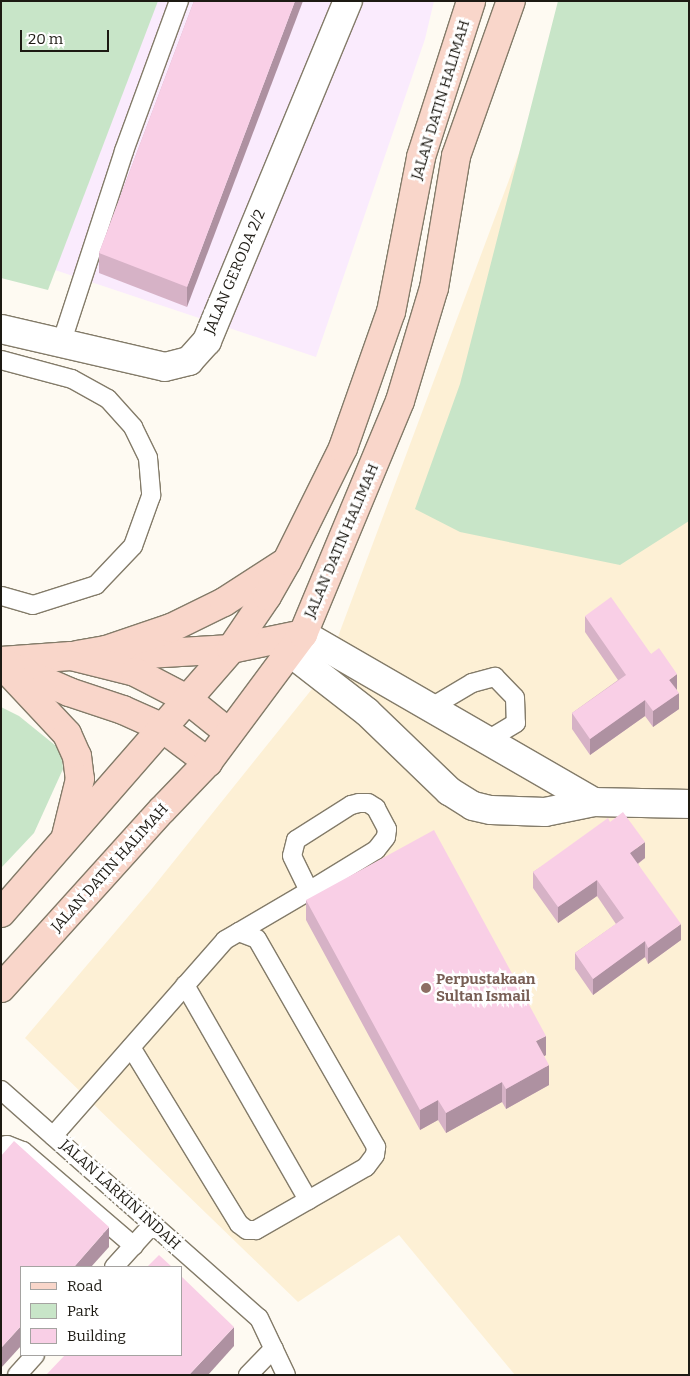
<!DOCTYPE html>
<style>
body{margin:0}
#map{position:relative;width:690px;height:1376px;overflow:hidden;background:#fefaf2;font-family:Bitter,serif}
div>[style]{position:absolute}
.commercial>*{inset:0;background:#faebfd}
.built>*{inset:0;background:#fdf0d5}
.green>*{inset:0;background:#c8e5c8}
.roads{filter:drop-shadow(1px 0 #837b69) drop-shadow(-1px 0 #837b69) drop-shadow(0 1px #837b69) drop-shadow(0 -1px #837b69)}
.service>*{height:18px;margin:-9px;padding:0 9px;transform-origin:9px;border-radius:9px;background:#fff}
.minor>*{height:28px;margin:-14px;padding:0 14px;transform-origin:14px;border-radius:14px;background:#fff}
.primary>*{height:28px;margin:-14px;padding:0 14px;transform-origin:14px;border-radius:14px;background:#f9d6ca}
.wall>*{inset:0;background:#d6b2c6}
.shaded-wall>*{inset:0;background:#ae91a1}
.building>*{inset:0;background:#f9cfe6}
.dots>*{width:14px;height:14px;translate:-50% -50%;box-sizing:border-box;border:2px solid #fff;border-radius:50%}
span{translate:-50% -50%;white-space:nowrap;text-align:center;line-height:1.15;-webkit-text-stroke:5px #fff;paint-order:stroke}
.street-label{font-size:15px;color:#1d1a13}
.education-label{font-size:15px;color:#785e54;font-weight:700}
.left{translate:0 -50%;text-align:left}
.frame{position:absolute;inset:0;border:2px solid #1d1a13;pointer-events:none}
.legend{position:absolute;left:20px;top:1266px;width:162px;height:90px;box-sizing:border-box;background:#fff;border:1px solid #a5a3a1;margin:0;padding:6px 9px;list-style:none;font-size:15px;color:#1d1a13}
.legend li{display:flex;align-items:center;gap:10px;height:25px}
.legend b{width:25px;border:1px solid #a5a3a1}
.scale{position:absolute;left:20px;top:30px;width:89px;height:22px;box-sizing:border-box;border:2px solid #1d1a13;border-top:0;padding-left:6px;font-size:15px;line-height:18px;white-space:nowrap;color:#1d1a13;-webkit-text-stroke:4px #fff;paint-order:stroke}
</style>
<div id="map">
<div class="commercial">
<div style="clip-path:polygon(124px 1px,434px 1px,425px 39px,316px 357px,34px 263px)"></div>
</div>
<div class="built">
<div style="clip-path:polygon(576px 1px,689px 1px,689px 1375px,515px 1375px,399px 1235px,298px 1302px,25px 1038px,150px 891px,324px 674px)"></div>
</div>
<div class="green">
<div style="clip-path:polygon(1px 1px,158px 1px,48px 290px,1px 278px)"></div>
<div style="clip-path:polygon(558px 1px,689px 1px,689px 521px,620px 565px,460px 532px,415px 509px,460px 384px)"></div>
<div style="clip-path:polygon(1px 707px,19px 716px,61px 750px,63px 769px,34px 833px,1px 868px)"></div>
</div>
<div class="roads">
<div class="service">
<div style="left:61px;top:344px;width:203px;rotate:-71.9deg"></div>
<div style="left:124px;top:151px;width:160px;rotate:-69.9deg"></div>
<div style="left:1px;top:360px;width:73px;rotate:15deg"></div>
<div style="left:72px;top:379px;width:41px;rotate:29.1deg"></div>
<div style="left:108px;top:399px;width:38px;rotate:48deg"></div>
<div style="left:133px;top:427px;width:34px;rotate:64deg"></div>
<div style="left:148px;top:458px;width:38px;rotate:85deg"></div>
<div style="left:151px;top:496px;width:53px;rotate:109.8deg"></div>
<div style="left:133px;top:546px;width:54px;rotate:133.5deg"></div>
<div style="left:96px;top:585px;width:66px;rotate:162.4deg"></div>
<div style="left:33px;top:605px;width:33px;rotate:-164deg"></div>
<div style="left:430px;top:708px;width:49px;rotate:-30.8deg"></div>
<div style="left:472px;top:683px;width:24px;rotate:-15deg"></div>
<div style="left:495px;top:677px;width:29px;rotate:46deg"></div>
<div style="left:515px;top:698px;width:25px;rotate:88deg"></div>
<div style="left:516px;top:723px;width:33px;rotate:149deg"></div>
<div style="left:239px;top:932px;width:81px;rotate:-30.4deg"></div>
<div style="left:309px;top:891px;width:79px;rotate:-31.5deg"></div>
<div style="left:376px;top:850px;width:16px;rotate:-52deg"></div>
<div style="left:386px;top:837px;width:8px;rotate:-83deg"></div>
<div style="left:387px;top:829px;width:24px;rotate:-118deg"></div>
<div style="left:376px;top:808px;width:9px;rotate:-148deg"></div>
<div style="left:368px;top:803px;width:9px;rotate:180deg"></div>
<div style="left:359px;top:803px;width:8px;rotate:166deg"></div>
<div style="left:351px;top:805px;width:65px;rotate:147.5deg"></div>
<div style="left:296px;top:840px;width:16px;rotate:104deg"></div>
<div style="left:292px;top:856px;width:39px;rotate:64deg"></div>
<div style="left:185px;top:985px;width:248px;rotate:60.2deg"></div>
<div style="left:1px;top:1090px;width:344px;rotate:41.5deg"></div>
<div style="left:259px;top:1318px;width:63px;rotate:64.7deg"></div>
<div style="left:53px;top:1136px;width:261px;rotate:-48.7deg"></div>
<div style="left:225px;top:940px;width:16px;rotate:-30deg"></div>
<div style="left:239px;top:932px;width:19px;rotate:21deg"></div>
<div style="left:257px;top:939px;width:240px;rotate:60.2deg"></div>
<div style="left:376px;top:1147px;width:8px;rotate:97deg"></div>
<div style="left:375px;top:1155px;width:15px;rotate:127deg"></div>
<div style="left:366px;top:1167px;width:127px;rotate:150.2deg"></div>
<div style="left:256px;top:1230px;width:9px;rotate:180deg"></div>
<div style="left:247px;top:1230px;width:10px;rotate:-143deg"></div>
<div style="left:239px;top:1224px;width:207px;rotate:-121.4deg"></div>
<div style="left:1px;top:1146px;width:6px;rotate:-9deg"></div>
<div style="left:7px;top:1145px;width:17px;rotate:21deg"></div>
<div style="left:23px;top:1151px;width:146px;rotate:40.6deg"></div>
<div style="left:114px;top:1267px;width:58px;rotate:-47.8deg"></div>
<div style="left:17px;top:1375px;width:27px;rotate:-48deg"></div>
<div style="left:248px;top:1375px;width:37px;rotate:-46deg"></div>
</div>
<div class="minor">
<div style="left:1px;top:329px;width:168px;rotate:13deg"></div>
<div style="left:165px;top:367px;width:25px;rotate:-14deg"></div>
<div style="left:189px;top:361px;width:27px;rotate:-48deg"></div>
<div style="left:207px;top:341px;width:368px;rotate:-67.5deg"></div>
<div style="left:303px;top:634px;width:336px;rotate:30deg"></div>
<div style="left:291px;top:653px;width:96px;rotate:37.8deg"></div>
<div style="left:367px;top:712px;width:114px;rotate:43.9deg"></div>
<div style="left:449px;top:791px;width:28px;rotate:32deg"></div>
<div style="left:473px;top:806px;width:18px;rotate:13deg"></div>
<div style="left:491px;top:810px;width:54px;rotate:2.1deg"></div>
<div style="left:545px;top:812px;width:50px;rotate:-11.5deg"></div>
<div style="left:594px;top:802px;width:95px;rotate:1.2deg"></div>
</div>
<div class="primary">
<div style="left:119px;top:652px;width:28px;rotate:4deg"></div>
<div style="left:147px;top:654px;width:84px;rotate:-3.4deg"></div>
<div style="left:231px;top:649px;width:74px;rotate:-11.8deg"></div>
<div style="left:77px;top:655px;width:29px;rotate:-10deg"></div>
<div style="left:106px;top:650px;width:69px;rotate:-18.7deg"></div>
<div style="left:171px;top:628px;width:59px;rotate:-26.1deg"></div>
<div style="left:224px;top:602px;width:70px;rotate:-32.8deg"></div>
<div style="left:1px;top:661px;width:70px;rotate:-4.1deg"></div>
<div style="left:71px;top:656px;width:66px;rotate:14deg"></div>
<div style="left:135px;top:672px;width:59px;rotate:27.4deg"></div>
<div style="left:187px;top:699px;width:54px;rotate:39deg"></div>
<div style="left:3px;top:663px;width:72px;rotate:23.7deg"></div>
<div style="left:69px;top:692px;width:57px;rotate:18.4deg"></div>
<div style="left:123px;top:710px;width:42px;rotate:24.1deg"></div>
<div style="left:161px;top:727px;width:59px;rotate:36.7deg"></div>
<div style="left:6px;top:669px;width:89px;rotate:46.8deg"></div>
<div style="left:67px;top:734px;width:24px;rotate:66deg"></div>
<div style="left:77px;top:756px;width:23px;rotate:83deg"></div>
<div style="left:80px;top:779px;width:59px;rotate:103.8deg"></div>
<div style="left:1px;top:913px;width:350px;rotate:-48.9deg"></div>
<div style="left:231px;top:649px;width:64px;rotate:-55.8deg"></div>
<div style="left:267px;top:596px;width:40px;rotate:-60.3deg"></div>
<div style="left:287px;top:561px;width:126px;rotate:-63.6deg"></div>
<div style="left:343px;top:448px;width:144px;rotate:-70.6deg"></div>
<div style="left:391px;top:312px;width:158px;rotate:-79deg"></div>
<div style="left:421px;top:157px;width:164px;rotate:-72.2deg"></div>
<div style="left:1px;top:988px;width:240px;rotate:-47.9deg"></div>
<div style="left:162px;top:810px;width:66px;rotate:-46.2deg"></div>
<div style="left:208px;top:762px;width:159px;rotate:-53.4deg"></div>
<div style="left:303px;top:634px;width:252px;rotate:-67.4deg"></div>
<div style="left:400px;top:401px;width:118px;rotate:-73.3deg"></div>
<div style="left:434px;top:288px;width:134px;rotate:-80.5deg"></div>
<div style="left:456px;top:156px;width:164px;rotate:-70.5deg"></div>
</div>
</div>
<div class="wall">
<div style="clip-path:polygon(194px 1px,187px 307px,99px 273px,99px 253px)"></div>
<div style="clip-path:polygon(585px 616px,651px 654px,677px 690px,679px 709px,653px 727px,645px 716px,590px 755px,572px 729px,572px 713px,618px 680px,585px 632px)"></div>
<div style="clip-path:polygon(610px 822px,645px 858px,638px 864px,681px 940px,648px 964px,645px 957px,593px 995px,575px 969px,575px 953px,616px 924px,597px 896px,558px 923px,533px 888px,533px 872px)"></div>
<div style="clip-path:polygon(306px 900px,546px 1055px,544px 1056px,549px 1085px,506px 1109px,502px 1102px,446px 1133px,438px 1120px,420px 1130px,306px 920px)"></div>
</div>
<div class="shaded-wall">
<div style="clip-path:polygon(295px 1px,303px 1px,187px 307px,187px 287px)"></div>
<div style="clip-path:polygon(677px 674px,677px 690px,669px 680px)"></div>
<div style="clip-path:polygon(679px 693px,679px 709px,653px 727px,653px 711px)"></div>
<div style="clip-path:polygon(645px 700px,645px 716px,590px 755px,590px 739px)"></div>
<div style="clip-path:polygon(645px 842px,645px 858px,630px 869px,630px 853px)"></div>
<div style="clip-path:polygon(597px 880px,597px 896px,558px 923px,558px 907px)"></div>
<div style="clip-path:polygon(681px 924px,681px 940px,648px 964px,648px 948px)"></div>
<div style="clip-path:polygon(645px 941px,645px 957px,593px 995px,593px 979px)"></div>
<div style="clip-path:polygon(546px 1036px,546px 1055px,536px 1061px,536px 1041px)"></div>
<div style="clip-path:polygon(549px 1065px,549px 1085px,506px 1109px,506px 1089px)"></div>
<div style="clip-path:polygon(502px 1082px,502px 1102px,446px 1133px,446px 1113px)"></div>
<div style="clip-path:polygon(438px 1100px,438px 1120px,420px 1130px,420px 1110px)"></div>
<div style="clip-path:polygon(109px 1227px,109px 1247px,91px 1267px,74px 1267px)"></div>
<div style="clip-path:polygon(21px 1326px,21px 1346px,1px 1368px,1px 1348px)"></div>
<div style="clip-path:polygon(234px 1327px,234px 1346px,208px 1375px,189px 1375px)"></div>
</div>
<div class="building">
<div style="clip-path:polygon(194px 1px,295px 1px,187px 287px,99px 253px)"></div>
<div style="clip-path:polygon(611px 597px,651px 654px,659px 648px,677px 674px,669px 680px,679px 693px,653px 711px,645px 700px,590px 739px,572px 713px,626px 675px,585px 616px)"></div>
<div style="clip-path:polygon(623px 812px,645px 842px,630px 853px,681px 924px,648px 948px,645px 941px,593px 979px,575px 953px,624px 918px,597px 880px,558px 907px,533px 872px,608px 818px,610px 822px)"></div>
<div style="clip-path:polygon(434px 830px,546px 1036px,536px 1041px,549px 1065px,506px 1089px,502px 1082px,446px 1113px,438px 1100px,420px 1110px,306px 900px)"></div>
<div style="clip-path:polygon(14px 1141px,109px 1227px,74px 1267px,21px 1267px,21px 1326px,1px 1348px,1px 1156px)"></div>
<div style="clip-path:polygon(159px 1255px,172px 1267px,147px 1267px)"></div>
<div style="clip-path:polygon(181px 1276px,234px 1327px,189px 1375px,46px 1375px,65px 1355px,181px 1355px)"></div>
</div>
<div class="dots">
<div style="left:426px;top:988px;background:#8d6e63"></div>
</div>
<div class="street-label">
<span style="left:441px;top:100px;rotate:-73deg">JALAN DATIN HALIMAH</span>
<span style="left:235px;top:272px;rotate:-67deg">JALAN GERODA 2/2</span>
<span style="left:342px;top:541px;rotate:-67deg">JALAN DATIN HALIMAH</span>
<span style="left:110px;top:868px;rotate:-48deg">JALAN DATIN HALIMAH</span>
<span style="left:120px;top:1195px;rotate:42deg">JALAN LARKIN INDAH</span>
</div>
<div class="education-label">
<span class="left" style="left:436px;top:988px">Perpustakaan<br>Sultan Ismail</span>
</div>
<div class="frame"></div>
<ul class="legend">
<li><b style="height:6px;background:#f9d6ca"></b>Road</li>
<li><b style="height:14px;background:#c8e5c8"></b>Park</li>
<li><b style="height:14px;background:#f9cfe6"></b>Building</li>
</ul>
<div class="scale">20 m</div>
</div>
